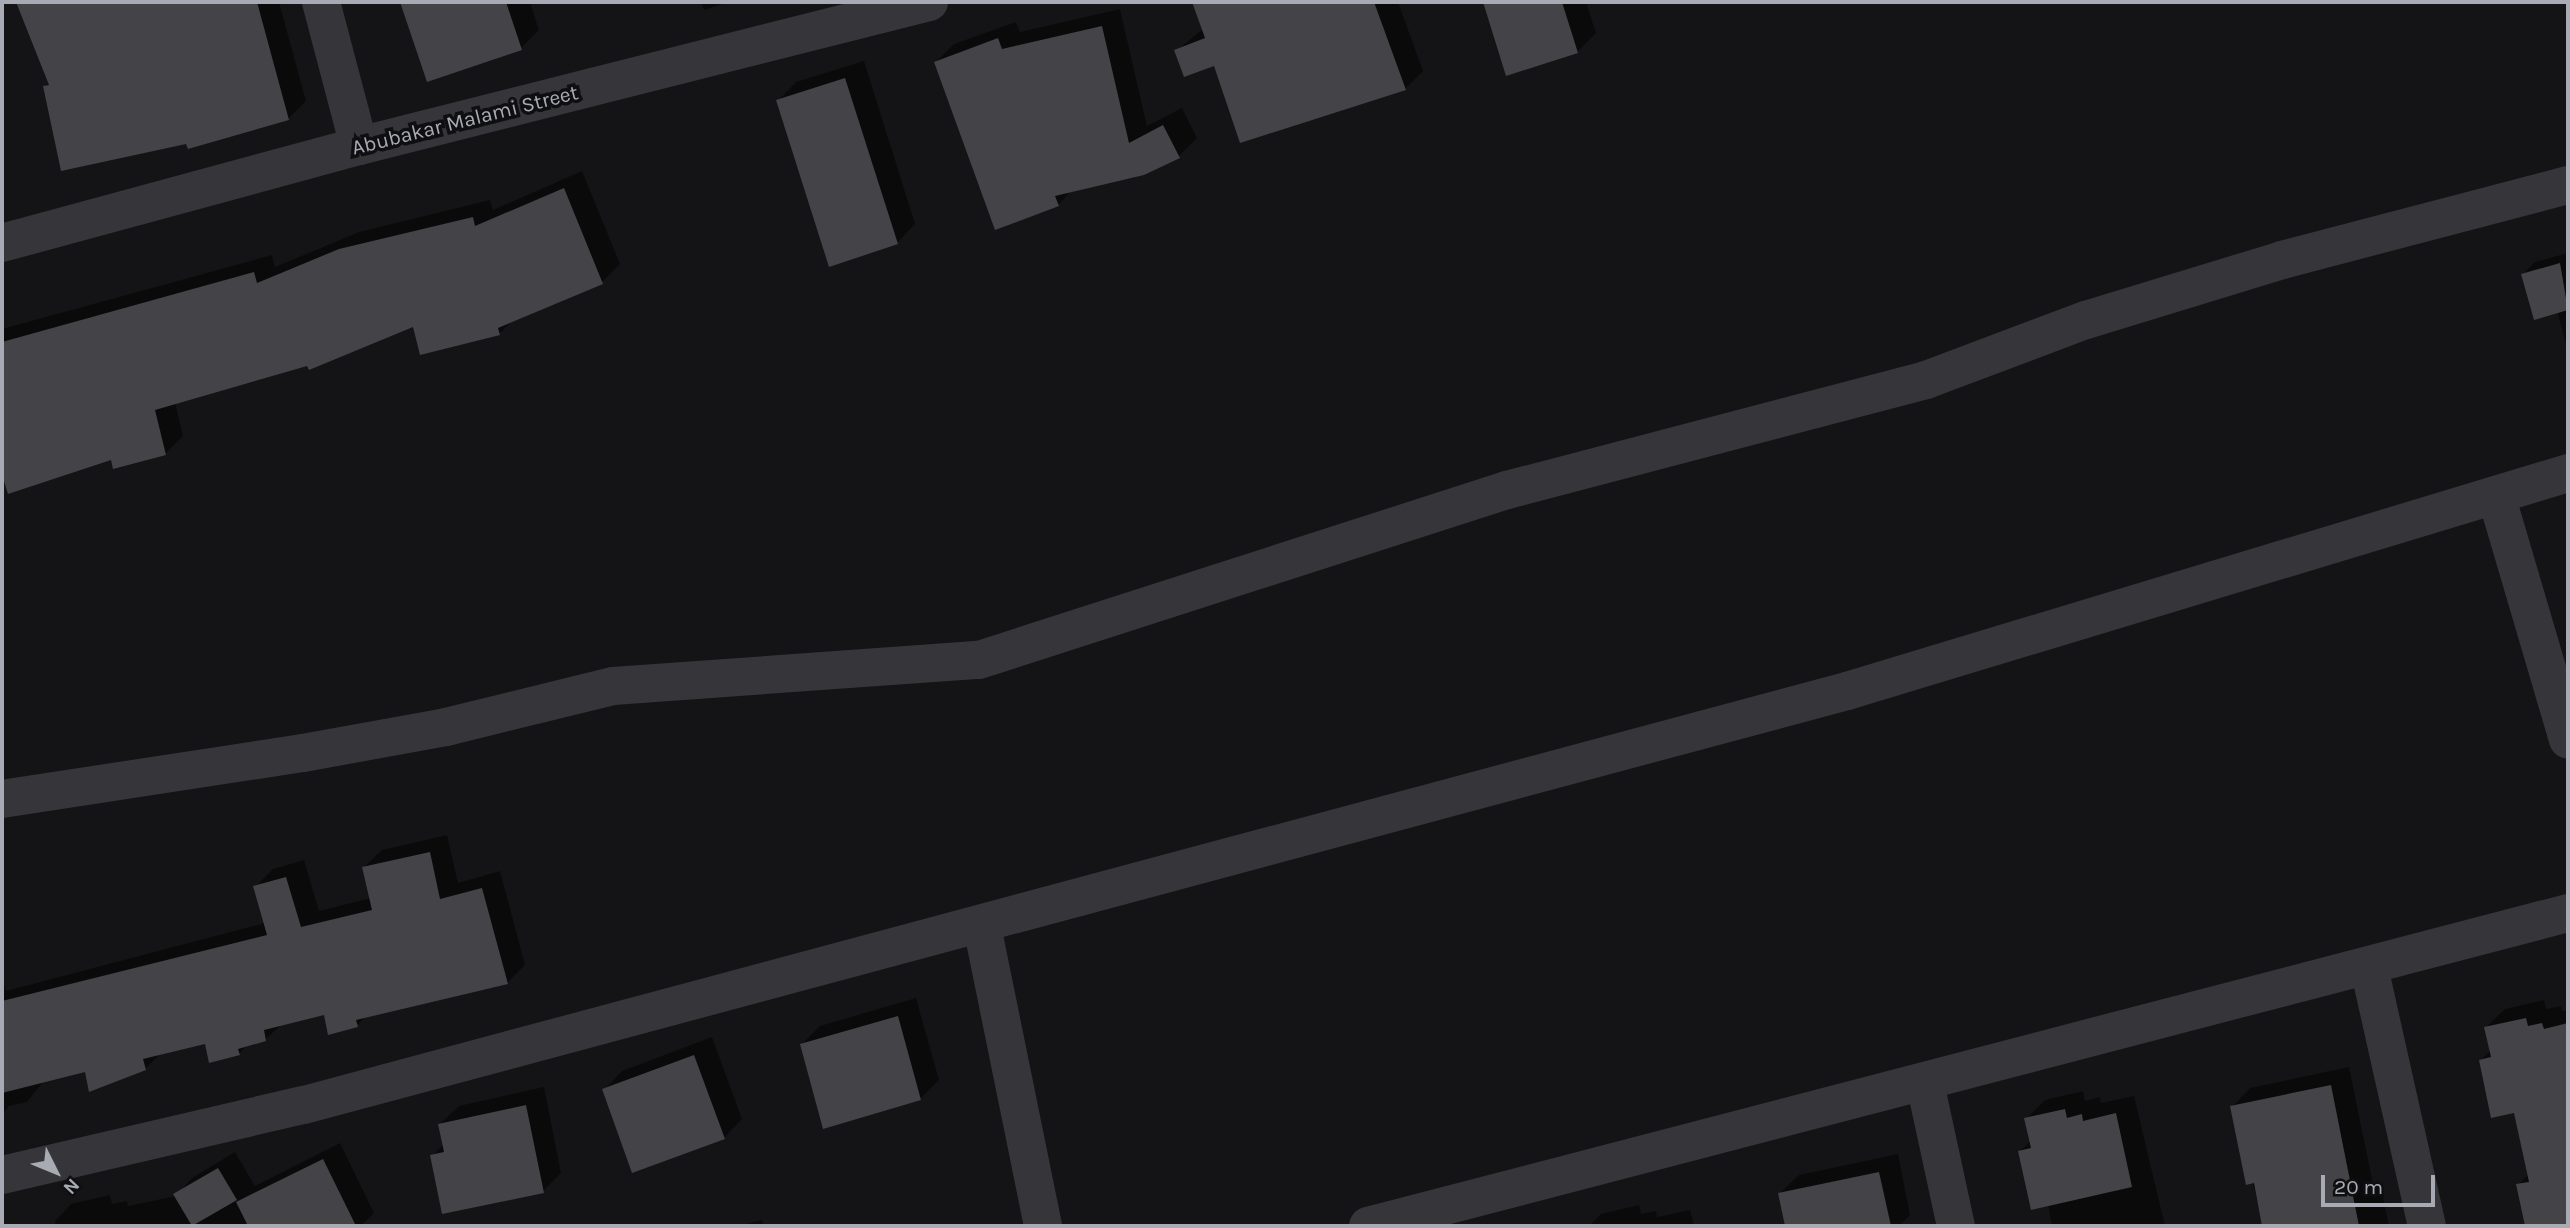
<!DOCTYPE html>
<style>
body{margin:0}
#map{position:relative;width:2570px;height:1228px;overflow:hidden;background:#141416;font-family:Karla,sans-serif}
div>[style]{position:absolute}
.shadow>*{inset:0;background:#0007}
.building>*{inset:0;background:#444448}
.minor>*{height:38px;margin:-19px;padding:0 19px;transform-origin:19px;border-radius:19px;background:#36363a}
span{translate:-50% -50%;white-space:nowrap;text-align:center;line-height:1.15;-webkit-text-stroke:7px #0f0f11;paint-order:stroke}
.street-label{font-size:21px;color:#a8aab4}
.frame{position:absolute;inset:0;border:4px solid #a8aab4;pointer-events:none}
.north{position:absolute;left:21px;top:1137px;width:70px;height:70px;-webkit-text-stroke:5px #0f0f11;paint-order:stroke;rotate:133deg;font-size:19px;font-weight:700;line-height:28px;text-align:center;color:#a8aab4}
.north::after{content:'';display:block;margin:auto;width:24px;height:32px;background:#a8aab4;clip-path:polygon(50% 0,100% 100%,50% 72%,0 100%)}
.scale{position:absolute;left:2321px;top:1175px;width:114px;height:32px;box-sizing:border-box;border:4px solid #a8aab4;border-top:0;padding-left:9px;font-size:21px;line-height:24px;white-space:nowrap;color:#a8aab4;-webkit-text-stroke:5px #0f0f11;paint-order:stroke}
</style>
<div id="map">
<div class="shadow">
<div style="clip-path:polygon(18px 2px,279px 2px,306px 101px,288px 119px,188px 142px,45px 86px,49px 82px)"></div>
<div style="clip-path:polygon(407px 2px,530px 2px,539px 30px,521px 48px,403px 5px)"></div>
<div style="clip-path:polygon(701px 2px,729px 2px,704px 10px)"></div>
<div style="clip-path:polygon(1194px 2px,1398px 2px,1423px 71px,1405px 89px,1215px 63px,1176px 51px,1203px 29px)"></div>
<div style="clip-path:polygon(1485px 2px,1586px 2px,1596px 33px,1577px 52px,1507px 74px)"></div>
<div style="clip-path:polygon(1120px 9px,1147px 126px,1182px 108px,1197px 138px,1179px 156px,1072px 190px,1058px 205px,936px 62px,954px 44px,1016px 22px,1020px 32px)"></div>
<div style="clip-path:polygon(864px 61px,915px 224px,897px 243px,778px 101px,796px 82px)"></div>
<div style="clip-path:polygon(582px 171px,620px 264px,602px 282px,513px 320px,499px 334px,414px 324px,309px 364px,175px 402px,183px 436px,165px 454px,112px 458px,9px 492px,2px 469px,2px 329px,272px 255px,275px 267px,359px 232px,490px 200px,493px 210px)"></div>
<div style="clip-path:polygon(2568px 253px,2568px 353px,2558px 314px,2563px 310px,2523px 274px,2535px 262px)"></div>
<div style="clip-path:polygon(447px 835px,458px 883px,500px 871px,525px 965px,507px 983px,367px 1016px,357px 1025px,325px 1013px,282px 1024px,265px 1040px,248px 1044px,239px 1054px,206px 1042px,162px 1052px,145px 1069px,86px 1070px,44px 1081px,27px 1102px,9px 1106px,2px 1114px,2px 979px,6px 991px,265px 923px,255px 887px,273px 869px,304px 860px,319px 911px,371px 898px,364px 867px,382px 850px)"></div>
<div style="clip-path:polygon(916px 998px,939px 1080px,920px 1099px,802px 1044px,820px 1026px)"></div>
<div style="clip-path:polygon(2544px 1000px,2546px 1009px,2561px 1006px,2562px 1011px,2568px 1010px,2568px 1226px,2527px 1226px,2518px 1185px,2529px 1174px,2515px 1111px,2481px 1060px,2491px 1050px,2486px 1027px,2505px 1009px)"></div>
<div style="clip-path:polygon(712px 1037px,742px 1119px,724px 1138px,604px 1090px,622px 1071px)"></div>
<div style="clip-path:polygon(2349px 1067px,2373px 1184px,2380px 1183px,2389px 1226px,2264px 1226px,2232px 1107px,2250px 1088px)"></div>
<div style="clip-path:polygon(544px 1087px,561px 1173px,543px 1191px,432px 1156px,444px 1144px,440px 1124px,459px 1106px)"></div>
<div style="clip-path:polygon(2083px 1091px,2085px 1101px,2100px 1097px,2101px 1103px,2134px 1096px,2165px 1226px,2052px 1226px,2048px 1204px,2020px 1151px,2031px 1141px,2026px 1119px,2045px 1100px)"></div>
<div style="clip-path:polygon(340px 1143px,374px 1213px,361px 1226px,56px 1226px,55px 1221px,71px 1204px,110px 1195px,112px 1204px,127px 1201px,128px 1206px,176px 1196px,192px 1178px,235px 1152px,255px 1186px)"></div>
<div style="clip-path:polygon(1898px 1154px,1910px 1215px,1899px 1226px,1787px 1226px,1780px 1193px,1799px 1175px)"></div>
<div style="clip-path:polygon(1639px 1205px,1641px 1214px,1656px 1211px,1657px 1217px,1690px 1210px,1694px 1226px,1589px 1226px,1601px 1214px)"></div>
<div style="clip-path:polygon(762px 1220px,764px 1226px,738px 1226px)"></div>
</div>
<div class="building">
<div style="clip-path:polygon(16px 2px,257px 2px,289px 120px,188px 149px,186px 144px,61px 171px,43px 86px,49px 85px)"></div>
<div style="clip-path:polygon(400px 2px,506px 2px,522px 50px,427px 82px)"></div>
<div style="clip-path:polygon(1192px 2px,1374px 2px,1406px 90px,1240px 143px,1214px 66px,1184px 77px,1174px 50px,1205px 38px)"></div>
<div style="clip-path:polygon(1483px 2px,1562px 2px,1578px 53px,1506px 76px)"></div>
<div style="clip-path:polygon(1102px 26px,1129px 143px,1163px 125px,1180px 158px,1144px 175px,1055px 196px,1059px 206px,995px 230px,934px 62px,998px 38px,1002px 49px)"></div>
<div style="clip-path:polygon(845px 78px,898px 244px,829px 267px,776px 100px)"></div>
<div style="clip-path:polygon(564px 188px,603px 284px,498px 328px,500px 335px,420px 355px,413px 327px,309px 370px,307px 366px,155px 410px,166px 455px,113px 469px,111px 460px,8px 494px,2px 475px,2px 342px,254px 272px,257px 283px,339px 249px,473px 217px,475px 226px)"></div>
<div style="clip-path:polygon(2560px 263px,2568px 310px,2534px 320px,2521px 274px)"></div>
<div style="clip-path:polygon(430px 852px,440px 899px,482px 888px,508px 984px,356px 1020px,358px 1027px,328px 1035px,324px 1015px,264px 1030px,266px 1041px,238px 1049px,240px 1055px,209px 1063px,205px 1044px,143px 1059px,146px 1070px,89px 1092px,85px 1072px,2px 1093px,2px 1001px,267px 935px,253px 886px,286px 877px,301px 927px,372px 910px,362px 867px)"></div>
<div style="clip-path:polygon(898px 1016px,921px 1100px,823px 1129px,800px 1044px)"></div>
<div style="clip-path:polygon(2526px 1018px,2528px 1026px,2542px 1023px,2544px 1029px,2568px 1023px,2568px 1226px,2525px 1226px,2516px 1184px,2529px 1182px,2514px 1113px,2491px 1118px,2479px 1060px,2491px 1057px,2484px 1027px)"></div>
<div style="clip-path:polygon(694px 1055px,725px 1139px,632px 1173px,602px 1089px)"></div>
<div style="clip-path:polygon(2331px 1085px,2359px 1226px,2262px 1226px,2254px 1183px,2246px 1185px,2230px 1106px)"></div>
<div style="clip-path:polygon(526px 1105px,544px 1193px,442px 1214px,430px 1155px,444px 1152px,438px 1124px)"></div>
<div style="clip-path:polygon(2065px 1109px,2067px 1118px,2082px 1114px,2083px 1121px,2116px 1113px,2132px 1187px,2031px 1210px,2018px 1151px,2031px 1148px,2024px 1118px)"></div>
<div style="clip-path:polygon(323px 1159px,356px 1226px,248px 1226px,236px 1202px)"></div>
<div style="clip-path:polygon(218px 1168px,237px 1200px,192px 1226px,173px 1194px)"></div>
<div style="clip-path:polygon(1879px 1172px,1891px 1226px,1785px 1226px,1778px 1193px)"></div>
</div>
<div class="minor">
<div style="left:321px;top:2px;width:149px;rotate:75.2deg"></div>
<div style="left:2px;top:243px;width:370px;rotate:-15.2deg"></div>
<div style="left:359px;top:146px;width:588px;rotate:-14.18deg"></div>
<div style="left:2496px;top:495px;width:255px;rotate:73.6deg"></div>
<div style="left:2px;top:799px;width:304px;rotate:-8.7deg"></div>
<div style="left:303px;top:753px;width:145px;rotate:-10.3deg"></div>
<div style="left:446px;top:727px;width:172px;rotate:-13.8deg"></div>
<div style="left:613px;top:686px;width:367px;rotate:-4.1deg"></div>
<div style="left:979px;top:660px;width:555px;rotate:-17.85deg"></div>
<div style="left:1507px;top:490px;width:433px;rotate:-14.7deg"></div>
<div style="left:1926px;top:380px;width:171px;rotate:-20.6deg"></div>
<div style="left:2086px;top:320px;width:205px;rotate:-17deg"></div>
<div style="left:2282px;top:260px;width:296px;rotate:-14.7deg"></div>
<div style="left:982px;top:926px;width:306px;rotate:78.5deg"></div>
<div style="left:2369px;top:967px;width:265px;rotate:77.4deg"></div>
<div style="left:1925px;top:1083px;width:146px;rotate:77.8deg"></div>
<div style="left:2px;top:1175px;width:310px;rotate:-13.1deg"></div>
<div style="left:304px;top:1105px;width:1598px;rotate:-15.02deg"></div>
<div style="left:1847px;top:691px;width:753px;rotate:-16.82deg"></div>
<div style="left:1368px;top:1226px;width:1240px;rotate:-14.62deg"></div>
</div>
<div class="street-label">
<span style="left:465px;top:120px;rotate:-14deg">Abubakar Malami Street</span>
</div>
<div class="frame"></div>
<div class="north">N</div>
<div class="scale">20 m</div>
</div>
